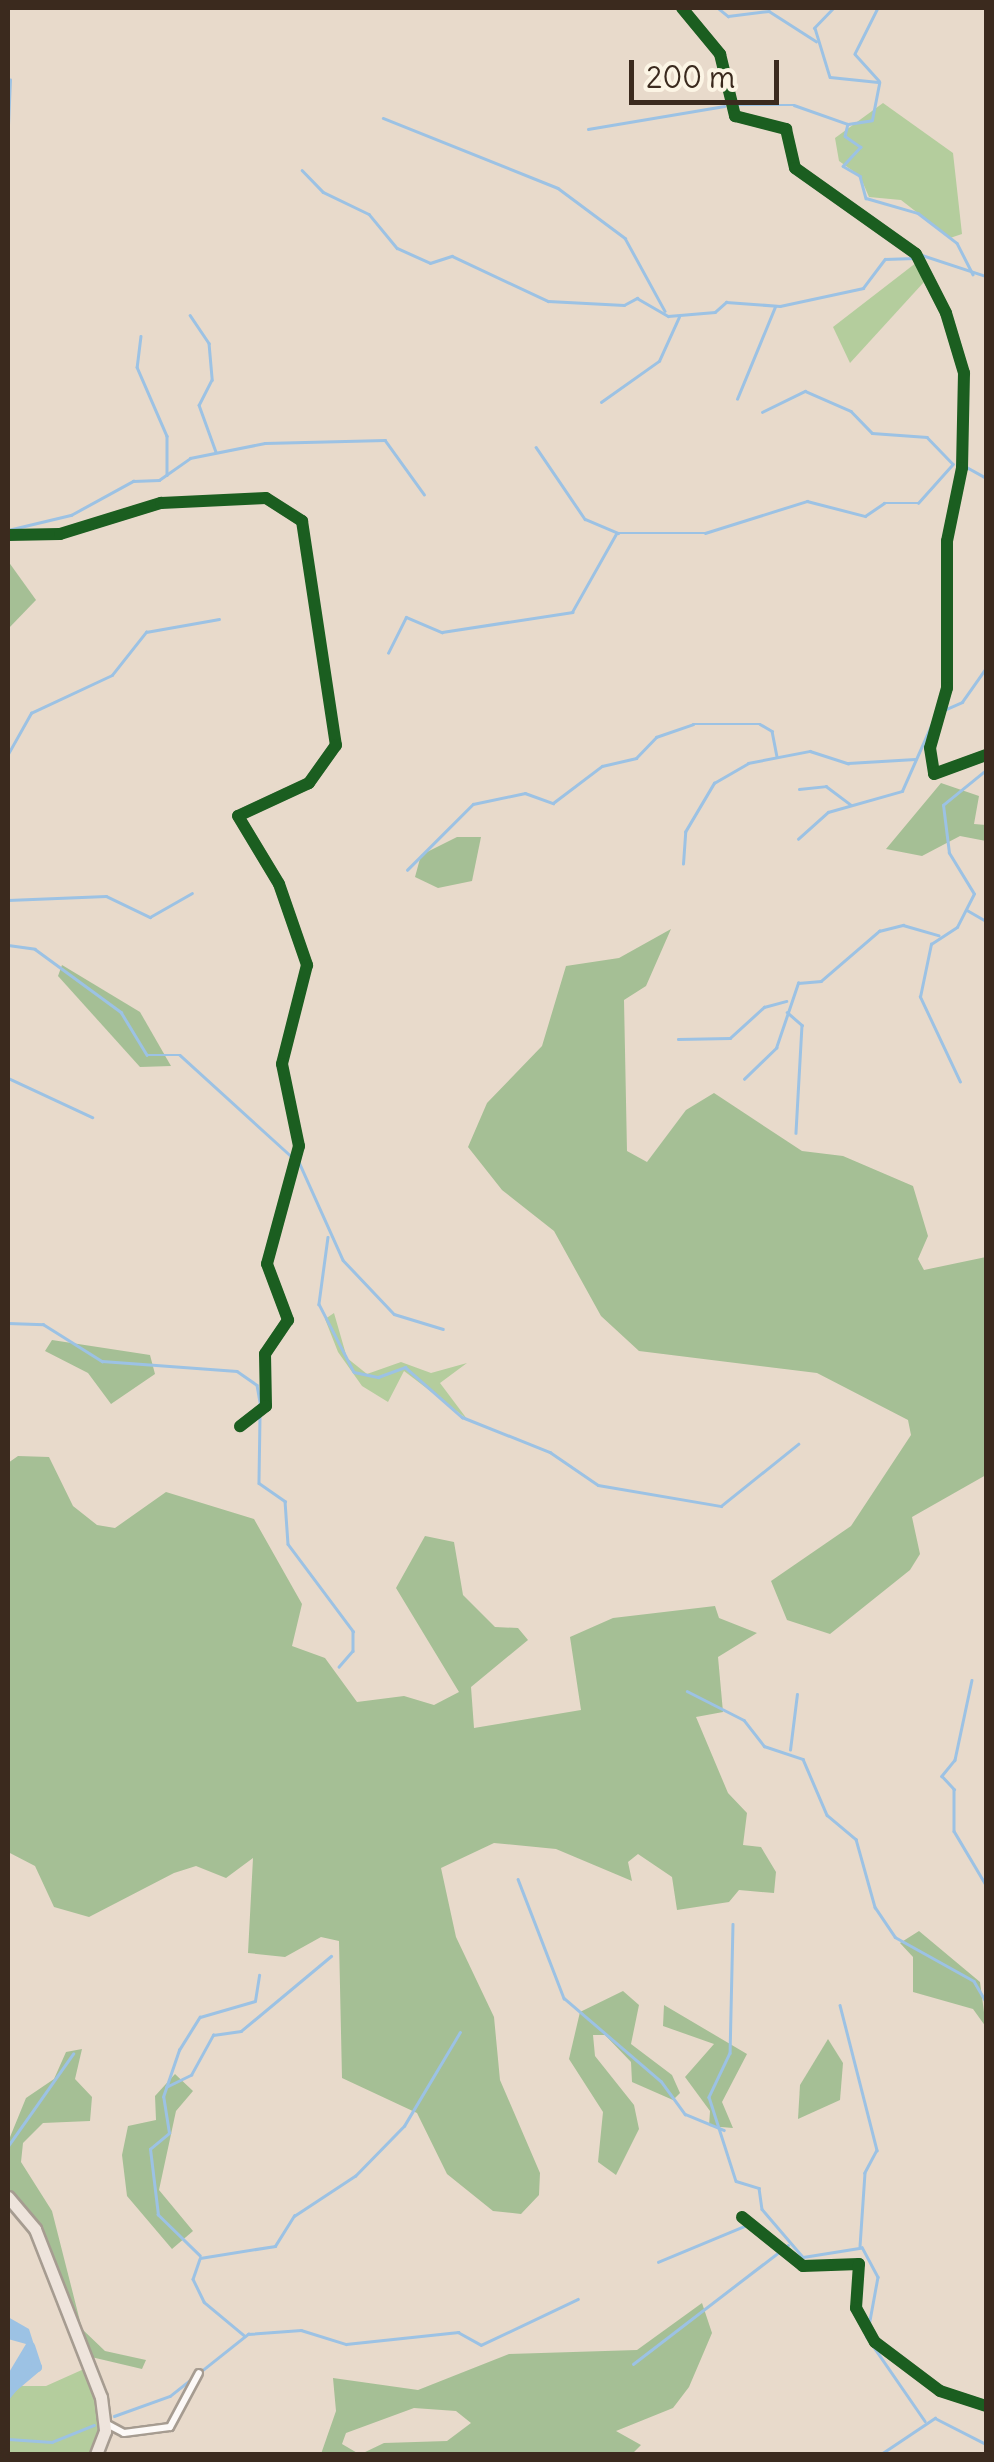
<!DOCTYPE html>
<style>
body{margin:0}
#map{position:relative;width:994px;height:2462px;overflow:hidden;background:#e8dacb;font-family:Delius,sans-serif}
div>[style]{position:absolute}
.green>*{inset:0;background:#b4cd9d}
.forest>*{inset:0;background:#a5bf95}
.water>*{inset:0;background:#9cc2e4}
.stream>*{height:2.5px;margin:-1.25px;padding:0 1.25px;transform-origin:1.25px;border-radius:1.25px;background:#9cc2e4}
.river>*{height:9px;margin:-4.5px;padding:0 4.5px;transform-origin:4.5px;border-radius:4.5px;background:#9cc2e4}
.roads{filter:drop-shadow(2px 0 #a69c91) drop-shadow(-2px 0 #a69c91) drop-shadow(0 2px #a69c91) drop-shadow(0 -2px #a69c91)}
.minor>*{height:6px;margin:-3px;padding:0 3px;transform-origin:3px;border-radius:3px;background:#fcf9f7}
.trunk>*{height:11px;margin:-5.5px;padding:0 5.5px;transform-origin:5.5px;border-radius:5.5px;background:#eee4dc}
.cycleway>*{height:12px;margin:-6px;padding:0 6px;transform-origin:6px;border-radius:6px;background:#1b5e20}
span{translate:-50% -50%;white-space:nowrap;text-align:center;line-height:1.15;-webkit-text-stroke:8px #fcf5e5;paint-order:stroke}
.frame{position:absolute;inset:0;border:10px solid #3b2a1e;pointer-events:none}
.scale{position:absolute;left:629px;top:60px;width:150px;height:45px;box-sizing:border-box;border:5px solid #3b2a1e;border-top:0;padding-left:12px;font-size:30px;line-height:35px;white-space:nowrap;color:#3b2a1e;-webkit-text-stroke:8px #fcf5e5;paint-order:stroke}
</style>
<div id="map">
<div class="green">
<div style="clip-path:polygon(883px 103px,953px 153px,962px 234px,950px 238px,901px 200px,869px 197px,860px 176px,839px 161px,835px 138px)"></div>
<div style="clip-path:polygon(921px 259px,924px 282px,850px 363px,833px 327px)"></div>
<div style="clip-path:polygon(334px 1313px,347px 1358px,367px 1374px,401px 1362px,431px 1373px,467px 1363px,440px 1383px,467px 1419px,404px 1371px,388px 1402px,362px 1386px,338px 1352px,325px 1319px)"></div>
<div style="clip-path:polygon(84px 2369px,104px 2420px,92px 2454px,8px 2454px,8px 2401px,17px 2386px,46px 2386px)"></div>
</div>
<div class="forest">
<div style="clip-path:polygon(8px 561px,36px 600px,8px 629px)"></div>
<div style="clip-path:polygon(941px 783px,979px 796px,974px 824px,986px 825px,986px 841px,960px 836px,922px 856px,886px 849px)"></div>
<div style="clip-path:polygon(457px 837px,481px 837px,472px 881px,438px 888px,415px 877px,421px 855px)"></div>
<div style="clip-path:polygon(671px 929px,646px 986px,624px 1000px,627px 1151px,647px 1162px,686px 1110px,714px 1093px,802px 1151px,843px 1156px,913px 1186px,928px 1236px,918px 1259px,924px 1270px,986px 1257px,986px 1475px,912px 1517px,920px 1554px,910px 1570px,830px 1634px,787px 1620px,771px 1581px,851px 1526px,911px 1435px,908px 1420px,817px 1373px,639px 1351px,601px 1316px,554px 1231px,502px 1190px,468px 1147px,487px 1103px,542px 1046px,566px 966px,619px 958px)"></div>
<div style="clip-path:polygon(62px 965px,140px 1012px,171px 1066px,140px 1067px,58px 976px)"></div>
<div style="clip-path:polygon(52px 1340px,150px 1355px,155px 1374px,111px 1404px,88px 1373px,45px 1351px)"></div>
<div style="clip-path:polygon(18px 1456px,49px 1457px,73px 1506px,97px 1525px,115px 1528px,166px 1492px,254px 1519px,302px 1604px,292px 1646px,325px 1658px,357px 1702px,404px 1696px,434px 1705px,459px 1692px,396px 1588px,425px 1536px,454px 1542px,463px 1595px,495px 1627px,518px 1628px,528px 1640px,471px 1687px,474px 1728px,581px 1710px,570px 1637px,613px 1618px,715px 1606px,719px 1618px,757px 1633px,718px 1657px,723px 1712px,696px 1717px,728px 1793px,747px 1813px,743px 1845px,761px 1847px,776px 1872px,774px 1893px,739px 1890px,729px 1902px,677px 1910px,672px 1877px,638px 1854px,628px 1862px,632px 1881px,556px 1849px,494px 1843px,441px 1868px,456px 1937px,494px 2017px,500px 2080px,540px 2173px,539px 2195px,521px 2214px,493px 2211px,447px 2174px,417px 2113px,342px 2078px,339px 1941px,321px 1937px,285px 1957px,248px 1953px,253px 1858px,226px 1878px,196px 1866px,174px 1873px,89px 1917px,54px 1907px,35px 1866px,8px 1852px,8px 1463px)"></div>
<div style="clip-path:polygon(919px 1931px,980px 1982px,986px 2027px,973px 2009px,913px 1992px,913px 1957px,900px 1943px)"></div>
<div style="clip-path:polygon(623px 1991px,639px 2005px,631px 2044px,672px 2075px,680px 2093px,673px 2100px,632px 2082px,631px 2062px,605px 2035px,593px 2035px,595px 2056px,634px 2105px,639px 2129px,616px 2175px,598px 2162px,603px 2112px,569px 2059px,580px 2012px)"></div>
<div style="clip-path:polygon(664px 2005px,747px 2054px,722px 2102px,733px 2128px,709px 2126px,710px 2111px,685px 2077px,714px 2044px,663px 2026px)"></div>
<div style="clip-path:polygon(828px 2039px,843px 2063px,840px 2100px,798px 2119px,800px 2085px)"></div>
<div style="clip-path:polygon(82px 2049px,75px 2079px,92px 2097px,90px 2121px,43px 2123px,23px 2143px,21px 2162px,52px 2211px,82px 2329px,105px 2351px,146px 2360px,142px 2369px,87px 2356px,37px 2222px,8px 2194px,8px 2142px,26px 2098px,54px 2079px,66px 2052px)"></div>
<div style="clip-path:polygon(175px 2074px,193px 2091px,176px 2111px,159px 2190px,193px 2231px,172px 2249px,127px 2196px,122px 2155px,128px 2126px,156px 2120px,155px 2096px)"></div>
<div style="clip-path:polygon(702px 2303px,712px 2333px,689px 2387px,673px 2408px,616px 2431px,641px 2445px,632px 2454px,361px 2454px,384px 2443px,447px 2441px,471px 2423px,456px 2411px,414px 2408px,346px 2433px,342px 2444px,359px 2454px,321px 2454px,336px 2411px,333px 2378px,418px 2390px,509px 2354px,637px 2350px)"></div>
</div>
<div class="water">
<div style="clip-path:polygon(8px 2317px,29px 2329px,35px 2348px,32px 2372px,8px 2401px,8px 2374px,26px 2344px,8px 2339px)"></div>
</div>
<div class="stream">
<div style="left:718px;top:8px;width:13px;rotate:39deg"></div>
<div style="left:728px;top:16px;width:41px;rotate:-7deg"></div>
<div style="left:769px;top:11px;width:56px;rotate:32.6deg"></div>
<div style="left:834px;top:8px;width:28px;rotate:134deg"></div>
<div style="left:815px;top:28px;width:51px;rotate:73deg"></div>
<div style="left:830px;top:77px;width:48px;rotate:5.9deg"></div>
<div style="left:878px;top:8px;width:51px;rotate:116.6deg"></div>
<div style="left:855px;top:54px;width:36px;rotate:48deg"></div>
<div style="left:734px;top:105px;width:60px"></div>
<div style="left:794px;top:105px;width:57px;rotate:19.4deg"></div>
<div style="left:848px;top:124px;width:24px;rotate:-9deg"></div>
<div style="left:872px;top:120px;width:38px;rotate:-79deg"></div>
<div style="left:383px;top:118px;width:188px;rotate:21.8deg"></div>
<div style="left:558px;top:188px;width:84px;rotate:36.7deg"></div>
<div style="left:625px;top:238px;width:83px;rotate:61.3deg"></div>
<div style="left:848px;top:124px;width:12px;rotate:104deg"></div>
<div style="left:845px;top:136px;width:19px;rotate:35deg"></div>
<div style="left:861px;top:147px;width:26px;rotate:133deg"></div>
<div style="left:843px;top:166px;width:20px;rotate:30deg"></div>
<div style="left:860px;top:176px;width:23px;rotate:75deg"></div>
<div style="left:866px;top:198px;width:54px;rotate:16.1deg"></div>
<div style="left:918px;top:213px;width:49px;rotate:37.6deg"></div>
<div style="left:957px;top:243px;width:35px;rotate:63deg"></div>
<div style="left:8px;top:125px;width:45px;rotate:-87.5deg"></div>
<div style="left:588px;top:129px;width:138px;rotate:-9.6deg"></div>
<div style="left:302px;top:170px;width:30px;rotate:46deg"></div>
<div style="left:323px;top:192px;width:51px;rotate:25.6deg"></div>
<div style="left:369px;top:214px;width:44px;rotate:50.5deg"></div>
<div style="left:397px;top:248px;width:36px;rotate:24deg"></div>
<div style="left:430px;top:263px;width:23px;rotate:-18deg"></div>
<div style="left:452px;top:256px;width:106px;rotate:25.1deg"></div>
<div style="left:548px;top:301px;width:76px;rotate:3deg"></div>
<div style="left:624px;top:305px;width:15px;rotate:-28deg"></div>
<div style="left:637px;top:298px;width:36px;rotate:30deg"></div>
<div style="left:668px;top:316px;width:47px;rotate:-4.9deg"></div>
<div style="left:715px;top:312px;width:15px;rotate:-42deg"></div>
<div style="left:726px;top:302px;width:54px;rotate:4.2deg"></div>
<div style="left:780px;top:306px;width:85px;rotate:-12.2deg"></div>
<div style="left:863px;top:288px;width:36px;rotate:-53deg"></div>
<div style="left:885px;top:259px;width:29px;rotate:-2deg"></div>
<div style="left:919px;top:254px;width:71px;rotate:18.2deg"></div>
<div style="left:190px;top:315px;width:34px;rotate:56deg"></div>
<div style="left:209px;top:343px;width:37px;rotate:85deg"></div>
<div style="left:212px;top:380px;width:28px;rotate:117deg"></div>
<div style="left:199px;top:405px;width:50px;rotate:70.1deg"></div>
<div style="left:141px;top:336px;width:31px;rotate:97deg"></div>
<div style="left:137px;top:367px;width:75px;rotate:66.5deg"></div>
<div style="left:167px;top:436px;width:39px;rotate:90deg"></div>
<div style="left:737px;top:399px;width:100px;rotate:-67.6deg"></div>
<div style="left:601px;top:402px;width:71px;rotate:-35.3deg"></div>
<div style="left:659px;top:361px;width:48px;rotate:-65.6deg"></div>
<div style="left:762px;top:412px;width:48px;rotate:-26deg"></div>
<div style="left:805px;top:391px;width:50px;rotate:23.5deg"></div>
<div style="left:851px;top:411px;width:30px;rotate:46deg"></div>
<div style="left:872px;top:433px;width:55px;rotate:4.2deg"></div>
<div style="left:927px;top:437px;width:36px;rotate:46deg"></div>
<div style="left:536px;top:447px;width:87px;rotate:55.8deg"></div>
<div style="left:585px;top:519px;width:36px;rotate:23deg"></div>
<div style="left:618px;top:533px;width:87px"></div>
<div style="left:705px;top:533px;width:107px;rotate:-17.4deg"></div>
<div style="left:807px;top:501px;width:60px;rotate:14.5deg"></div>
<div style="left:865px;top:516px;width:23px;rotate:-34deg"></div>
<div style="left:884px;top:503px;width:34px"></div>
<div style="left:918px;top:503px;width:52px;rotate:-48.1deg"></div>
<div style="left:963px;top:465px;width:26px;rotate:29deg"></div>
<div style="left:8px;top:530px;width:65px;rotate:-13.4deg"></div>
<div style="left:71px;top:515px;width:71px;rotate:-28.7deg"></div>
<div style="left:133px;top:481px;width:26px;rotate:-2deg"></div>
<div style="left:159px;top:480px;width:38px;rotate:-35deg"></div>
<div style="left:190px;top:458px;width:76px;rotate:-11.3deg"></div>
<div style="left:265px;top:443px;width:120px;rotate:-1.4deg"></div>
<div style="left:385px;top:440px;width:67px;rotate:54.2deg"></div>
<div style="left:388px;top:653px;width:40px;rotate:-63.4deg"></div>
<div style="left:406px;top:617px;width:39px;rotate:23deg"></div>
<div style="left:442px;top:632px;width:132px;rotate:-8.7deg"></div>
<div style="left:572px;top:612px;width:90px;rotate:-60.6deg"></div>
<div style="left:942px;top:711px;width:22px;rotate:-24deg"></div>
<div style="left:962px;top:702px;width:42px;rotate:-54.8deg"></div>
<div style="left:8px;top:754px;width:47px;rotate:-60.7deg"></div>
<div style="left:31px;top:713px;width:89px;rotate:-25.1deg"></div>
<div style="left:112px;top:675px;width:55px;rotate:-51.7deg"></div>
<div style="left:146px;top:632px;width:74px;rotate:-10.1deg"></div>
<div style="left:799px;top:789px;width:27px;rotate:-6deg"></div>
<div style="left:826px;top:786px;width:31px;rotate:37deg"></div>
<div style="left:798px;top:839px;width:40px;rotate:-42deg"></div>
<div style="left:828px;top:812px;width:77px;rotate:-15.8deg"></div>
<div style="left:902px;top:791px;width:86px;rotate:-66.1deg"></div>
<div style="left:683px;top:864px;width:32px;rotate:-86deg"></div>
<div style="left:685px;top:832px;width:57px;rotate:-59.4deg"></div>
<div style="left:714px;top:783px;width:39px;rotate:-30deg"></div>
<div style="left:748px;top:763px;width:63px;rotate:-11deg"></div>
<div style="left:810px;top:751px;width:40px;rotate:18deg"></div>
<div style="left:848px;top:763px;width:67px;rotate:-3.4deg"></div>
<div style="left:407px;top:870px;width:93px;rotate:-45deg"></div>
<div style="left:473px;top:804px;width:53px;rotate:-11.9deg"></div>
<div style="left:525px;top:793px;width:30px;rotate:20deg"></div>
<div style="left:553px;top:803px;width:61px;rotate:-37.1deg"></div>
<div style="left:602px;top:766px;width:35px;rotate:-13deg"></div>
<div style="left:636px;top:758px;width:29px;rotate:-46deg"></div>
<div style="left:656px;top:737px;width:39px;rotate:-19deg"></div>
<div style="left:693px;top:724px;width:67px"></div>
<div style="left:760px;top:724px;width:14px;rotate:30deg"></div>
<div style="left:772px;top:731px;width:25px;rotate:79deg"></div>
<div style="left:8px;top:900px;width:98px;rotate:-2.3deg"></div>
<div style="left:106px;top:896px;width:49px;rotate:25.5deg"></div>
<div style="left:150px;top:917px;width:48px;rotate:-29.7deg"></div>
<div style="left:967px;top:910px;width:22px;rotate:30deg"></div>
<div style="left:8px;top:945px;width:27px;rotate:8deg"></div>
<div style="left:35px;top:949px;width:107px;rotate:36.2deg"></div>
<div style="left:121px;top:1012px;width:50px;rotate:58.8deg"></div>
<div style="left:147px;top:1055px;width:33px"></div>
<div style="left:180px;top:1055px;width:153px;rotate:42.3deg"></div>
<div style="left:787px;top:1012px;width:20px;rotate:41deg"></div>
<div style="left:802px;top:1025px;width:108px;rotate:93.2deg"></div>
<div style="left:678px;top:1039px;width:52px;rotate:-1.1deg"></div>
<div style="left:730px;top:1038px;width:46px;rotate:-42.4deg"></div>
<div style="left:764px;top:1007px;width:23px;rotate:-15deg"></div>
<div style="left:8px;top:1078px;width:93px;rotate:24.9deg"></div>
<div style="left:744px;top:1079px;width:45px;rotate:-44.1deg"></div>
<div style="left:776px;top:1048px;width:69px;rotate:-71.3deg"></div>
<div style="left:798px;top:983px;width:23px;rotate:-5deg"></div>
<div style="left:821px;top:981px;width:77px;rotate:-40.8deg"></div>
<div style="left:879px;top:931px;width:25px;rotate:-14deg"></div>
<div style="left:903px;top:925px;width:37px;rotate:16deg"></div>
<div style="left:960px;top:1082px;width:94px;rotate:-115.2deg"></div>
<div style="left:920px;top:997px;width:54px;rotate:-78.3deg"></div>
<div style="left:931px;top:944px;width:31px;rotate:-33deg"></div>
<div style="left:957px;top:927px;width:37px;rotate:-63deg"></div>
<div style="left:974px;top:894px;width:48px;rotate:-121.4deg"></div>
<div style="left:949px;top:853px;width:48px;rotate:-97.1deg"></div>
<div style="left:943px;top:805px;width:55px;rotate:-39.1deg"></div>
<div style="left:299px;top:1162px;width:107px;rotate:65.8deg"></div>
<div style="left:343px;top:1260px;width:74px;rotate:46.6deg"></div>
<div style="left:394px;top:1314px;width:51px;rotate:17deg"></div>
<div style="left:328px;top:1237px;width:68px;rotate:97.7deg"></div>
<div style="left:319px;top:1304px;width:76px;rotate:62.8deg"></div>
<div style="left:354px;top:1372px;width:25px;rotate:12deg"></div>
<div style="left:378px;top:1377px;width:29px;rotate:-20deg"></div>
<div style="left:405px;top:1367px;width:76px;rotate:41.3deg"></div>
<div style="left:462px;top:1417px;width:95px;rotate:21.7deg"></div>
<div style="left:550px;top:1452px;width:58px;rotate:34.5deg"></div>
<div style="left:598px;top:1485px;width:125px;rotate:9.7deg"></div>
<div style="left:721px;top:1506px;width:99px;rotate:-38.8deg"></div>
<div style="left:8px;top:1323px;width:35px;rotate:2deg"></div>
<div style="left:43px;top:1324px;width:70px;rotate:32.1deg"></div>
<div style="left:102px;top:1361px;width:135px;rotate:4.2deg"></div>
<div style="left:237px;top:1371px;width:24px;rotate:35deg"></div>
<div style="left:257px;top:1385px;width:22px;rotate:80deg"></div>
<div style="left:260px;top:1417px;width:66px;rotate:90.9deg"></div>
<div style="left:259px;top:1483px;width:32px;rotate:35deg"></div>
<div style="left:285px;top:1501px;width:43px;rotate:86deg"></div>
<div style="left:288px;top:1544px;width:109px;rotate:53.2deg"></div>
<div style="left:353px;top:1631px;width:20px;rotate:90deg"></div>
<div style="left:353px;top:1651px;width:21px;rotate:131deg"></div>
<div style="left:972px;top:1680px;width:82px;rotate:102deg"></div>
<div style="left:955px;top:1760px;width:21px;rotate:129deg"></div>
<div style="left:942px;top:1776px;width:18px;rotate:47deg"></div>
<div style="left:954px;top:1789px;width:42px;rotate:90deg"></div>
<div style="left:954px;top:1831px;width:63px;rotate:59.3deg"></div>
<div style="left:687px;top:1691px;width:64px;rotate:27deg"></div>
<div style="left:744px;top:1720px;width:33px;rotate:52deg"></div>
<div style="left:764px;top:1746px;width:41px;rotate:18.4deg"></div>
<div style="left:803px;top:1759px;width:61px;rotate:66.8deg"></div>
<div style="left:827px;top:1815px;width:38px;rotate:40deg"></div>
<div style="left:856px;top:1839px;width:71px;rotate:74.4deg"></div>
<div style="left:875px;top:1907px;width:36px;rotate:56deg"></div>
<div style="left:895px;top:1937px;width:90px;rotate:29.1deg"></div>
<div style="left:974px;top:1981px;width:24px;rotate:60deg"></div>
<div style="left:790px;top:1750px;width:56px;rotate:-82.9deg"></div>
<div style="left:518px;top:1879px;width:128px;rotate:68.9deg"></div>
<div style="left:564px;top:1998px;width:128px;rotate:40.6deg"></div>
<div style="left:661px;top:2081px;width:41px;rotate:54deg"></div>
<div style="left:685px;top:2114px;width:42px;rotate:22.3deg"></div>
<div style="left:733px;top:1924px;width:129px;rotate:91.3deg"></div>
<div style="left:730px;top:2053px;width:49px;rotate:115.5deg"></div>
<div style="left:709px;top:2097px;width:88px;rotate:72.2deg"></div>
<div style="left:736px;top:2181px;width:24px;rotate:17deg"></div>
<div style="left:759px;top:2188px;width:21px;rotate:82deg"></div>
<div style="left:762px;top:2209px;width:63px;rotate:49.5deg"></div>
<div style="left:803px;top:2257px;width:58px;rotate:-9deg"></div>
<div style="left:840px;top:2005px;width:150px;rotate:75.7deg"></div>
<div style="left:877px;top:2150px;width:26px;rotate:118deg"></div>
<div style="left:865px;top:2173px;width:73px;rotate:93.9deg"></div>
<div style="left:166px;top:2087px;width:28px;rotate:-26deg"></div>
<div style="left:191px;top:2075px;width:46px;rotate:-61.2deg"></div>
<div style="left:213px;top:2035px;width:28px;rotate:-8deg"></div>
<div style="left:241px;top:2031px;width:117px;rotate:-39.8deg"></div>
<div style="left:8px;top:2146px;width:113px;rotate:-54.8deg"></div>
<div style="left:862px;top:2247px;width:34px;rotate:62deg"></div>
<div style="left:878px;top:2277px;width:61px;rotate:100.4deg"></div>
<div style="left:867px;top:2337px;width:102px;rotate:55.4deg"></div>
<div style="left:200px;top:2256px;width:59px;rotate:-135.7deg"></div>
<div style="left:158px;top:2215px;width:66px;rotate:-96.9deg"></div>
<div style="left:150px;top:2149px;width:25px;rotate:-40deg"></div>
<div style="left:169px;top:2133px;width:36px;rotate:-99deg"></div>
<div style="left:163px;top:2097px;width:50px;rotate:-71.2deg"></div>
<div style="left:179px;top:2050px;width:39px;rotate:-58deg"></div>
<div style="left:200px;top:2017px;width:57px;rotate:-16.2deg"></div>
<div style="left:255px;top:2001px;width:26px;rotate:-81deg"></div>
<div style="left:200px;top:2258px;width:76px;rotate:-9.1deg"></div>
<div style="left:275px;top:2246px;width:36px;rotate:-58deg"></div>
<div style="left:294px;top:2216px;width:73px;rotate:-33.3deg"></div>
<div style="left:355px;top:2176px;width:70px;rotate:-45.6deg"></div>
<div style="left:404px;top:2126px;width:109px;rotate:-59.2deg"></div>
<div style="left:200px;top:2259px;width:21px;rotate:109deg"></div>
<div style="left:193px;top:2279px;width:25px;rotate:64deg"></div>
<div style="left:204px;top:2302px;width:53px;rotate:39.7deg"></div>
<div style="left:658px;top:2262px;width:96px;rotate:-22.6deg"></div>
<div style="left:633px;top:2364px;width:195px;rotate:-37.5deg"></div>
<div style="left:114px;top:2416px;width:59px;rotate:-19.7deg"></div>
<div style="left:170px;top:2396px;width:100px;rotate:-38.5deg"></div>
<div style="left:248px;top:2334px;width:53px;rotate:-4.3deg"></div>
<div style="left:301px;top:2330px;width:47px;rotate:17.3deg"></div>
<div style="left:346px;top:2344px;width:113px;rotate:-6.1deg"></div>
<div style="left:458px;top:2332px;width:26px;rotate:29deg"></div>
<div style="left:481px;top:2345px;width:107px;rotate:-25.4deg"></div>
<div style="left:8px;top:2439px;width:44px;rotate:3.9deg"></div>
<div style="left:52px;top:2442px;width:45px;rotate:-22deg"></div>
<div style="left:881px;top:2454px;width:65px;rotate:-33.7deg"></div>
<div style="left:935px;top:2418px;width:57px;rotate:27deg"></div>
</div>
<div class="river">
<div style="left:8px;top:2391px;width:38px;rotate:-40deg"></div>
<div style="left:37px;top:2367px;width:22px;rotate:-108deg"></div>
</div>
<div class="roads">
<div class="minor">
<div style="left:682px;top:8px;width:60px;rotate:50.4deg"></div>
<div style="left:720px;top:54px;width:64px;rotate:76.4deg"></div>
<div style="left:735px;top:116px;width:53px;rotate:14.3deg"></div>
<div style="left:786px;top:129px;width:40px;rotate:77deg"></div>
<div style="left:795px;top:168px;width:148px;rotate:35.4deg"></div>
<div style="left:916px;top:254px;width:66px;rotate:63deg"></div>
<div style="left:946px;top:313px;width:63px;rotate:73.3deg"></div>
<div style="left:964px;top:373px;width:95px;rotate:91.2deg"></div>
<div style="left:962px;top:468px;width:75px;rotate:101.6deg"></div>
<div style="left:947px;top:541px;width:147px;rotate:90deg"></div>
<div style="left:947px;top:688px;width:62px;rotate:105.8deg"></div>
<div style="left:930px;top:748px;width:26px;rotate:81deg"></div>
<div style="left:934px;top:774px;width:55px;rotate:-20.1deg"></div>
<div style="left:8px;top:535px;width:52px;rotate:-1.1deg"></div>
<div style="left:60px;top:534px;width:106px;rotate:-17.1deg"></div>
<div style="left:161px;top:503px;width:105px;rotate:-2.7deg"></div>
<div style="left:266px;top:498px;width:43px;rotate:32.6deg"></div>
<div style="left:302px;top:521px;width:227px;rotate:81.4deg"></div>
<div style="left:336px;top:745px;width:47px;rotate:125.4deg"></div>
<div style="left:309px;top:783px;width:78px;rotate:155.1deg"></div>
<div style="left:238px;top:816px;width:79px;rotate:58.9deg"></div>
<div style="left:279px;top:884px;width:86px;rotate:70.9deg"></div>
<div style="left:307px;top:965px;width:102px;rotate:104.2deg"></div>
<div style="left:282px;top:1064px;width:84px;rotate:78.3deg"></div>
<div style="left:299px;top:1146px;width:122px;rotate:105.2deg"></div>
<div style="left:267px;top:1264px;width:60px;rotate:69.4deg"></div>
<div style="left:288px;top:1320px;width:41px;rotate:124.1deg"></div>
<div style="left:265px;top:1354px;width:52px;rotate:88.9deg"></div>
<div style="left:266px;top:1406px;width:33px;rotate:142deg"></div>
<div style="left:742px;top:2217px;width:78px;rotate:38.8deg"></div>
<div style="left:803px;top:2266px;width:56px;rotate:-2deg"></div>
<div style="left:859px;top:2264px;width:44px;rotate:93.9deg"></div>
<div style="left:856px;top:2308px;width:39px;rotate:61deg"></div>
<div style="left:875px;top:2342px;width:81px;rotate:37deg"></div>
<div style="left:940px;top:2391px;width:48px;rotate:18.1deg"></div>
<div style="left:107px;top:2424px;width:19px;rotate:28deg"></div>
<div style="left:124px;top:2433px;width:46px;rotate:-7.4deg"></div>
<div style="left:170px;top:2427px;width:61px;rotate:-61.8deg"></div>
</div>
<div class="trunk">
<div style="left:8px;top:2197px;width:42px;rotate:49.8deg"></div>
<div style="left:35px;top:2229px;width:180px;rotate:68.6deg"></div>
<div style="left:101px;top:2397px;width:34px;rotate:83deg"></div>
<div style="left:105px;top:2431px;width:25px;rotate:111deg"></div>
</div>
</div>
<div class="cycleway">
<div style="left:682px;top:8px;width:60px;rotate:50.4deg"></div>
<div style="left:720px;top:54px;width:64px;rotate:76.4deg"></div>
<div style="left:735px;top:116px;width:53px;rotate:14.3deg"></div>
<div style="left:786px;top:129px;width:40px;rotate:77deg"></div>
<div style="left:795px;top:168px;width:148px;rotate:35.4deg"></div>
<div style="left:916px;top:254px;width:66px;rotate:63deg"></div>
<div style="left:946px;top:313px;width:63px;rotate:73.3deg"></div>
<div style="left:964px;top:373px;width:95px;rotate:91.2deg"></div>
<div style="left:962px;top:468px;width:75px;rotate:101.6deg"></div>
<div style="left:947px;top:541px;width:147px;rotate:90deg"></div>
<div style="left:947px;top:688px;width:62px;rotate:105.8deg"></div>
<div style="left:930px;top:748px;width:26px;rotate:81deg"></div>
<div style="left:934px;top:774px;width:55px;rotate:-20.1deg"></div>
<div style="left:8px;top:535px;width:52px;rotate:-1.1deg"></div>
<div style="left:60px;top:534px;width:106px;rotate:-17.1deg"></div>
<div style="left:161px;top:503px;width:105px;rotate:-2.7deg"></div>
<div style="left:266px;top:498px;width:43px;rotate:32.6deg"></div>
<div style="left:302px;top:521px;width:227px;rotate:81.4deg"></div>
<div style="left:336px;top:745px;width:47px;rotate:125.4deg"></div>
<div style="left:309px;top:783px;width:78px;rotate:155.1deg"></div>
<div style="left:238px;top:816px;width:79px;rotate:58.9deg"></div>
<div style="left:279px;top:884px;width:86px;rotate:70.9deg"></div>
<div style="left:307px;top:965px;width:102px;rotate:104.2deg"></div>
<div style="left:282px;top:1064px;width:84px;rotate:78.3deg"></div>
<div style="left:299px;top:1146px;width:122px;rotate:105.2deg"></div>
<div style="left:267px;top:1264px;width:60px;rotate:69.4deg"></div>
<div style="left:288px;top:1320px;width:41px;rotate:124.1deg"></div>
<div style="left:265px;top:1354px;width:52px;rotate:88.9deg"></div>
<div style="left:266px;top:1406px;width:33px;rotate:142deg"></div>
<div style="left:742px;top:2217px;width:78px;rotate:38.8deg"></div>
<div style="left:803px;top:2266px;width:56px;rotate:-2deg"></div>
<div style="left:859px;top:2264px;width:44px;rotate:93.9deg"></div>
<div style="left:856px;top:2308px;width:39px;rotate:61deg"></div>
<div style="left:875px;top:2342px;width:81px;rotate:37deg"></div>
<div style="left:940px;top:2391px;width:48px;rotate:18.1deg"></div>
</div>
<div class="frame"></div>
<div class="scale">200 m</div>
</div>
